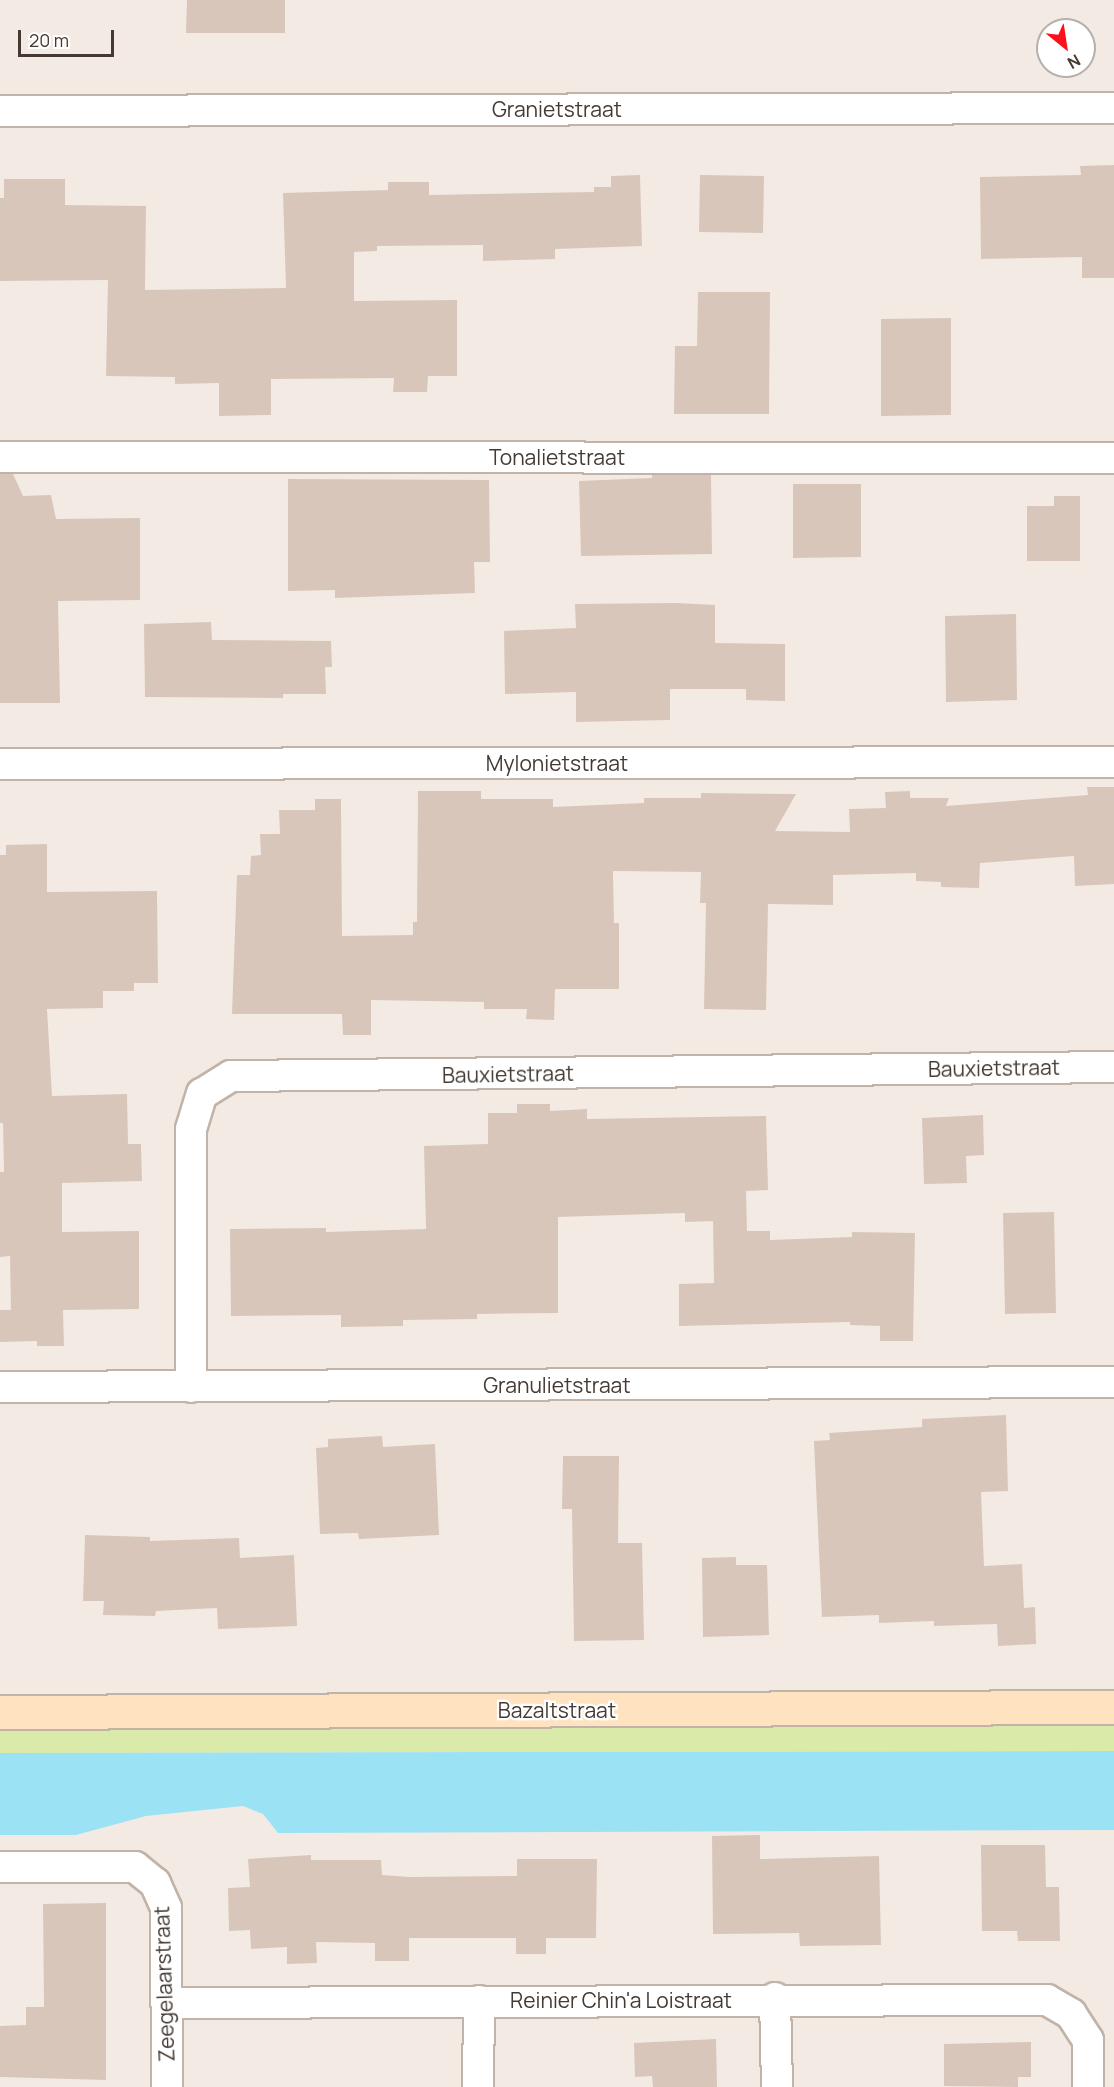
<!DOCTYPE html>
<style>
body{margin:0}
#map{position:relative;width:1114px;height:2087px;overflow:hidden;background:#f3ebe3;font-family:Manrope,sans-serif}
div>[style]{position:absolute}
.green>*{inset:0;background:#daeaa9}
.water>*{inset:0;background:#9be2f4}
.building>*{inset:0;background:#d8c6bb}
.roads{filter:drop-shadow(2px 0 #c1b3a8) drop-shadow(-2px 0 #c1b3a8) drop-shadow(0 2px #c1b3a8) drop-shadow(0 -2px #c1b3a8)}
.street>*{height:30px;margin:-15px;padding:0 15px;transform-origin:15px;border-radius:15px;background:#fff}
.secondary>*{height:33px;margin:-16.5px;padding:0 16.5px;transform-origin:16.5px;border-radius:16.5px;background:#ffe3c1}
span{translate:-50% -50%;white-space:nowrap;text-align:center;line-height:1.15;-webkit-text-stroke:4.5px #fff;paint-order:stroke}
.street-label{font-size:21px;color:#453a33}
.north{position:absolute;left:1036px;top:18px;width:60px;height:60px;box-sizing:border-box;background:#fff;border:2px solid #b5b0ad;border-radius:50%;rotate:150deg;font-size:16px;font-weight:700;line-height:24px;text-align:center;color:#453a33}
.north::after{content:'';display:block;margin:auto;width:21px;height:27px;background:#ff0e1b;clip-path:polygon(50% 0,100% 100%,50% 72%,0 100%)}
.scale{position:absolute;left:18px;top:30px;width:96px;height:27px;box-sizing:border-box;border:3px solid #453a33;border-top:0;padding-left:8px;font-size:18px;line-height:21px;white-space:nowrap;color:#453a33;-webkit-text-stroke:4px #fff;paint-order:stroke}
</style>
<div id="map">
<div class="green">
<div style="clip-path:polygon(1114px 1724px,1114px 1751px,0 1753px,0 1728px)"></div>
</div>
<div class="water">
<div style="clip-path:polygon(1114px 1751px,1114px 1830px,278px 1833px,263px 1814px,243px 1806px,146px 1816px,76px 1835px,0 1835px,0 1753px)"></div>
</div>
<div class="building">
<div style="clip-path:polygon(187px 0,285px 0,285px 33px,186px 33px)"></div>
<div style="clip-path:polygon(1114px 165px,1114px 278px,1082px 278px,1082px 257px,981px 259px,980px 177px,1081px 175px,1080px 166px)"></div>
<div style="clip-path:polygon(640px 175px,642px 246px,555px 249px,555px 259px,483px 261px,483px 245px,377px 246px,377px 251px,354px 252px,354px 301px,457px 300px,457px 376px,428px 376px,427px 392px,393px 392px,394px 378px,271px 379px,271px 415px,219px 416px,219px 383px,175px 384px,175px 377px,106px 376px,108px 280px,0 281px,0 198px,4px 198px,4px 179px,65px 179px,65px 205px,146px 206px,145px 290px,286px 288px,283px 193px,388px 190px,388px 182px,429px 182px,429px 195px,594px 192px,594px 187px,611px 187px,611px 176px)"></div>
<div style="clip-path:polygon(700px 175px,764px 176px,763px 233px,699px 232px)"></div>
<div style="clip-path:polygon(698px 292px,770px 292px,769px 414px,674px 414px,675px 346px,697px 346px)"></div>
<div style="clip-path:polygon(951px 318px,951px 415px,881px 416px,881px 319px)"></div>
<div style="clip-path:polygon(0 474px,13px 474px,23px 496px,51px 495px,56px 519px,140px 518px,140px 600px,58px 601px,60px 703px,0 703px)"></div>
<div style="clip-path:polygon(652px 475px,711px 475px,712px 554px,581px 556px,579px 481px,652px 478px)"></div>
<div style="clip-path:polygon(288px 479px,489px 480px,490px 562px,474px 562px,475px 593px,335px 598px,335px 590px,288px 591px)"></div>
<div style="clip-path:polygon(793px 484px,861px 484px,861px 557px,793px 558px)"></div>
<div style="clip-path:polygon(1054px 496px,1080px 496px,1080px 561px,1027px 561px,1027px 506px,1054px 506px)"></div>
<div style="clip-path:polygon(676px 603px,715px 605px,715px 643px,785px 644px,785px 701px,746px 700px,746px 689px,670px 689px,670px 720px,576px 722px,576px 692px,505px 694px,504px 631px,576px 628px,575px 604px)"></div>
<div style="clip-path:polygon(1016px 614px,1017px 700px,946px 702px,945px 616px)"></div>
<div style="clip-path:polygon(211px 622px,212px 640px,331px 641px,332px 667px,325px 667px,326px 694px,283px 694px,283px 698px,145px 697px,144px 624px)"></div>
<div style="clip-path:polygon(1087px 787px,1114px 787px,1114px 884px,1075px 886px,1074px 856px,980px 863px,979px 888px,941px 887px,941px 882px,916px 881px,916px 873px,833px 875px,833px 905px,768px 904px,766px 1010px,704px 1009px,706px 903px,700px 903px,701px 872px,613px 871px,614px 923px,619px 923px,619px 989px,555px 989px,554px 1020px,526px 1019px,527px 1009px,484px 1009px,484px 1002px,371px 1000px,371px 1035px,343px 1035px,342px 1014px,232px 1014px,237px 875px,250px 875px,251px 856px,261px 855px,260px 834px,280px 834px,279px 810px,315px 810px,315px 799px,341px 799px,342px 936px,413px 935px,413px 922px,417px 922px,418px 791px,481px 791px,481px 799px,553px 799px,553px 807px,644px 803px,644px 798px,701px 798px,701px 793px,796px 794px,775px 831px,850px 832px,849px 809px,886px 808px,885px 792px,910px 791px,910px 798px,949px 798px,946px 806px,1088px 795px)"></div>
<div style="clip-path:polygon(47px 844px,47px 892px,157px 891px,158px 983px,134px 983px,134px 991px,103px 991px,103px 1008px,47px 1009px,52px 1096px,127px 1094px,128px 1144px,141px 1144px,142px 1181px,62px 1183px,62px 1232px,139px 1231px,139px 1309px,63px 1310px,64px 1346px,37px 1346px,37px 1341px,0 1342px,0 1310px,11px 1310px,10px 1256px,0 1257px,0 1172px,4px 1172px,3px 1123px,0 1123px,0 855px,6px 855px,6px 845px)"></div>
<div style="clip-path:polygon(517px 1104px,550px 1104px,550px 1111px,587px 1109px,587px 1119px,766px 1116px,768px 1190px,746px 1191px,747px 1231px,770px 1231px,770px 1240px,852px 1237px,852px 1232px,915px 1233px,913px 1341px,880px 1341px,880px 1326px,850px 1325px,850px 1322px,679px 1326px,679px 1284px,714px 1283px,713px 1221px,685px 1222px,685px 1213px,558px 1217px,558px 1313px,477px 1314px,477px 1319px,403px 1320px,403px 1326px,341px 1327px,341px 1315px,231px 1316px,230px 1229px,326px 1228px,326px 1232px,426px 1229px,424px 1146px,488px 1144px,488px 1113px,517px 1113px)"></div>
<div style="clip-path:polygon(983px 1115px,984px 1155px,966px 1156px,967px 1183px,924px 1184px,922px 1118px)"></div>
<div style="clip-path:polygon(1054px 1212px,1056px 1313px,1005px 1314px,1003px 1213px)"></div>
<div style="clip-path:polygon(1006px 1415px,1008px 1491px,981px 1492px,984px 1566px,1022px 1564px,1024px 1608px,1035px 1607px,1036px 1644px,998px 1646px,997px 1624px,934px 1626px,934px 1621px,879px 1623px,879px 1615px,822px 1617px,814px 1441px,830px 1440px,829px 1433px,922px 1427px,922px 1419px)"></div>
<div style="clip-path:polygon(382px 1436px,383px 1447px,435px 1444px,439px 1535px,359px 1539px,358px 1533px,320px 1534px,316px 1448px,328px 1447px,328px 1439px)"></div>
<div style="clip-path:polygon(563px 1456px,619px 1456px,618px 1543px,642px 1543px,644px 1640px,574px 1641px,572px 1509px,562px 1509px)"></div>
<div style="clip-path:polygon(85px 1535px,150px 1537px,150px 1541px,239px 1538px,240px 1558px,294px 1555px,297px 1626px,218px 1629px,217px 1608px,156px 1611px,155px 1616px,103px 1615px,104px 1601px,83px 1601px)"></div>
<div style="clip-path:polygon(736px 1557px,736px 1565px,767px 1565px,769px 1635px,703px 1637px,702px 1558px)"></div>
<div style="clip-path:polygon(760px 1835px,760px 1859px,879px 1856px,881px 1945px,800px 1946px,799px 1933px,713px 1934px,712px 1836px)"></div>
<div style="clip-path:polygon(981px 1845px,1045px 1845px,1046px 1887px,1059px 1887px,1060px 1941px,1018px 1941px,1017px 1931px,982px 1931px)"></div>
<div style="clip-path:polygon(311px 1855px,311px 1860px,381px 1860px,382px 1875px,409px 1877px,517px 1876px,517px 1859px,597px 1859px,596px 1938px,546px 1938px,546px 1954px,516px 1954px,516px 1938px,409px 1938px,409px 1961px,375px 1961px,375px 1943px,316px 1942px,317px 1963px,287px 1964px,287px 1947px,251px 1949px,250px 1930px,229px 1931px,228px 1888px,250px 1887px,248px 1859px)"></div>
<div style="clip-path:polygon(106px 1903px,106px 2080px,0 2077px,0 2026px,26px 2025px,26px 2007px,44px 2007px,43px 1904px)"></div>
<div style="clip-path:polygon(716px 2039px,717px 2087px,653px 2087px,652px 2076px,635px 2077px,634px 2043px)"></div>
<div style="clip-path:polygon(1031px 2042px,1031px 2077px,1018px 2077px,1018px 2087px,944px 2086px,944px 2044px)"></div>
</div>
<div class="roads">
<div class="street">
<div style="left:0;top:111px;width:1114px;rotate:-0.15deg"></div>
<div style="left:0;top:457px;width:1114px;rotate:0.05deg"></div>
<div style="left:0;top:764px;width:1114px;rotate:-0.1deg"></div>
<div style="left:0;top:1387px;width:1114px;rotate:-0.26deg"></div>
<div style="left:191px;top:1387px;width:258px;rotate:-90deg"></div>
<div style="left:191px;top:1129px;width:37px;rotate:-73deg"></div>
<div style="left:202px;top:1094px;width:34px;rotate:-32deg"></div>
<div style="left:231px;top:1076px;width:883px;rotate:-0.58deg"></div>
<div style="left:0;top:1867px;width:135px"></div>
<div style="left:135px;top:1867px;width:26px;rotate:39deg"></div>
<div style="left:155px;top:1883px;width:27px;rotate:66deg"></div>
<div style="left:166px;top:1908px;width:179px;rotate:89.7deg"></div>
<div style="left:775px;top:1998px;width:89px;rotate:88.7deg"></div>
<div style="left:168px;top:2003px;width:879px;rotate:-0.2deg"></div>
<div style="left:1047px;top:2000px;width:28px;rotate:30deg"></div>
<div style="left:1071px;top:2014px;width:31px;rotate:57deg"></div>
<div style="left:1088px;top:2040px;width:47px;rotate:90deg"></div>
<div style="left:478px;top:2087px;width:86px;rotate:-89.3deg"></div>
</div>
<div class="secondary">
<div style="left:0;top:1712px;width:1114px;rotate:-0.26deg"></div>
</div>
</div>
<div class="street-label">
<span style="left:557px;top:109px">Granietstraat</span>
<span style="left:557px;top:457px">Tonalietstraat</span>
<span style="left:557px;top:763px">Mylonietstraat</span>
<span style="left:994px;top:1068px;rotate:-1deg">Bauxietstraat</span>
<span style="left:508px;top:1074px;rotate:-1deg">Bauxietstraat</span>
<span style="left:557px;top:1385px">Granulietstraat</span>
<span style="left:557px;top:1710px">Bazaltstraat</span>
<span style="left:164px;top:1984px;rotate:-92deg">Zeegelaarstraat</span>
<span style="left:621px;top:2000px">Reinier Chin'a Loistraat</span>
</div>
<div class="north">N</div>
<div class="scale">20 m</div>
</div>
